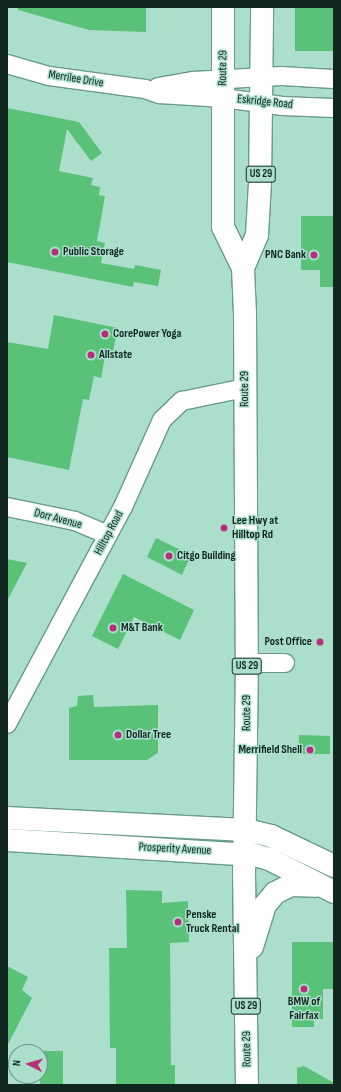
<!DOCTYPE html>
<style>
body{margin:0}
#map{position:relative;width:341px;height:1092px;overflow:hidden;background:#abdfcc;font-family:"Sofia Sans Condensed",sans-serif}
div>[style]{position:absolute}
.building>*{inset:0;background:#5ac178}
.roads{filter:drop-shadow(1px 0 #699a8a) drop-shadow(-1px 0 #699a8a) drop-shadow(0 1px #699a8a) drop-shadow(0 -1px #699a8a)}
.minor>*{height:18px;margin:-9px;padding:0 9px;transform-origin:9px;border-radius:9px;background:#fff}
.major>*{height:22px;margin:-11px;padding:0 11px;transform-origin:11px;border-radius:11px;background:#fff}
.dots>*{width:11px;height:11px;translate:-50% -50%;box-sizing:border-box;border:2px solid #abdfcc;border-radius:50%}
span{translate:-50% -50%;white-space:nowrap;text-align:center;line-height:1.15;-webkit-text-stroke:3px #abdfcc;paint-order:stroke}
.shield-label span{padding:1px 3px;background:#abdfcc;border:1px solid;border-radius:3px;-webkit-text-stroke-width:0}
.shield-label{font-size:11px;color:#11261f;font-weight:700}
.street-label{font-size:12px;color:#11261f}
.poi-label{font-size:12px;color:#11261f;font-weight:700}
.left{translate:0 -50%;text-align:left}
.right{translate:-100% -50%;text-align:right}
.frame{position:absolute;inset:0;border:8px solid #11261f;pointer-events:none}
.north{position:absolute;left:8px;top:1044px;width:40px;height:40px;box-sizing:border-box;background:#abdfcc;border:1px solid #6d9587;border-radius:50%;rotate:275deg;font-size:11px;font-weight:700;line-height:16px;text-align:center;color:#11261f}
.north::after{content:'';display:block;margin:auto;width:14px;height:18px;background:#b43179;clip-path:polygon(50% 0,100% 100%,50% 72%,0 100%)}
</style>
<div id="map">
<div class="building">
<div style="clip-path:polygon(18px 7px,146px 7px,146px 32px,89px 30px,18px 10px)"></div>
<div style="clip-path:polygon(295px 7px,334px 7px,334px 51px,295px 51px)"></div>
<div style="clip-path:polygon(7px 108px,79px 122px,102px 153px,91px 161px,67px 129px,59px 171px,93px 178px,91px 185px,100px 187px,99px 195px,105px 196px,97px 241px,105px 243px,101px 263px,134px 269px,135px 265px,161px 270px,158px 286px,134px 282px,133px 287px,7px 262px)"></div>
<div style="clip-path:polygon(301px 216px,334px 216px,334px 287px,320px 287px,320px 270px,301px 270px)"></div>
<div style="clip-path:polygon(54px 315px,118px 328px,112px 356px,105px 357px,101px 378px,94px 376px,89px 400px,83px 399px,69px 470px,7px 457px,7px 342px,48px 349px)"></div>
<div style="clip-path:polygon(156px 538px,191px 555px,182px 575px,147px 557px)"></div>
<div style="clip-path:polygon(7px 559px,27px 563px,7px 601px)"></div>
<div style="clip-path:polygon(123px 574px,194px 610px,180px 640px,134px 617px,118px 649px,92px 636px)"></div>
<div style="clip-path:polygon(93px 695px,94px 707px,158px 705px,158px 753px,147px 760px,69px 760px,69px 708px,77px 706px,78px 696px)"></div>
<div style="clip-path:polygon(299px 735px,330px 736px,330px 754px,299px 754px)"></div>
<div style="clip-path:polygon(126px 890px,162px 891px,162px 903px,188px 901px,189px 942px,170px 943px,171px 1065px,175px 1065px,175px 1085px,116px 1085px,116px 1048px,110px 1048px,109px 948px,127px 948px)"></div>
<div style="clip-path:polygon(292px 942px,334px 942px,334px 989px,323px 989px,323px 1019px,314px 1019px,314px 1027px,292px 1027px)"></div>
<div style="clip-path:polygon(7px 966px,28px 977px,22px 990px,32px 998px,7px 1046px)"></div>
<div style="clip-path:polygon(63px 1051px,63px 1085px,40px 1085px,40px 1051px)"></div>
<div style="clip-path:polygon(304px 1066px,334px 1083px,334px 1085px,297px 1085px,297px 1068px)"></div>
</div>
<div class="roads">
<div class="minor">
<div style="left:7px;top:64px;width:44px;rotate:15.9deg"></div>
<div style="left:49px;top:76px;width:97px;rotate:7.7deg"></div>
<div style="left:145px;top:89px;width:15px;rotate:20deg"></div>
<div style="left:159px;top:94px;width:64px;rotate:3.6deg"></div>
<div style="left:223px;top:98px;width:60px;rotate:7.7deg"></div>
<div style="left:282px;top:106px;width:52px;rotate:2.2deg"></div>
<div style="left:158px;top:87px;width:36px;rotate:-10deg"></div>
<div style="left:193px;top:81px;width:88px;rotate:-3.3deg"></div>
<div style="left:281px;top:76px;width:53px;rotate:3.2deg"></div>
<div style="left:7px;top:507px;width:69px;rotate:11.6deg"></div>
<div style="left:75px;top:521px;width:36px;rotate:23deg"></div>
<div style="left:247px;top:663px;width:38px"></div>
<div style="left:7px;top:724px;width:246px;rotate:-61.9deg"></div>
<div style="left:123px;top:507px;width:95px;rotate:-65.9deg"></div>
<div style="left:162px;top:420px;width:28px;rotate:-44deg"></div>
<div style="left:182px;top:401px;width:64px;rotate:-11.7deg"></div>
</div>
<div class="major">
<div style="left:223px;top:7px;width:220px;rotate:90deg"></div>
<div style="left:223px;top:227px;width:46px;rotate:64deg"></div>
<div style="left:243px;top:268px;width:45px;rotate:87.5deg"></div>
<div style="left:245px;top:313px;width:350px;rotate:89.7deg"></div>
<div style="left:247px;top:663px;width:209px;rotate:90.8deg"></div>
<div style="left:244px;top:872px;width:213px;rotate:89.2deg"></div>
<div style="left:243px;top:268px;width:36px;rotate:-67deg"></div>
<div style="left:257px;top:235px;width:52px;rotate:-86.7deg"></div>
<div style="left:260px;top:183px;width:176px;rotate:-89.3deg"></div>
<div style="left:7px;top:818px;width:239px;rotate:2.9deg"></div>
<div style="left:246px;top:830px;width:26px;rotate:13deg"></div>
<div style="left:271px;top:836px;width:70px;rotate:25.5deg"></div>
<div style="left:7px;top:840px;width:248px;rotate:3.5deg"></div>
<div style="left:255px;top:855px;width:15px;rotate:16deg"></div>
<div style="left:269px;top:859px;width:73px;rotate:26.9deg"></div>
<div style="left:252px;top:947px;width:44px;rotate:-72.8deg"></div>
<div style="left:265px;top:905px;width:16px;rotate:-50deg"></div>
<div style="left:275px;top:893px;width:18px;rotate:-27deg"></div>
<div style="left:291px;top:885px;width:25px;rotate:2deg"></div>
</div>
</div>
<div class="dots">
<div style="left:55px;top:252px;background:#b43179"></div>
<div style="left:314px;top:255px;background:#b43179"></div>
<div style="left:105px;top:334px;background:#b43179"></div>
<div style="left:91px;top:355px;background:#b43179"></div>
<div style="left:224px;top:528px;background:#b43179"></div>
<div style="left:169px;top:556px;background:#b43179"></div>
<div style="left:113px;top:628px;background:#b43179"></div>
<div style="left:320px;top:642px;background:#b43179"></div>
<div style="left:118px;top:735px;background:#b43179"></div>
<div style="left:310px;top:750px;background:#b43179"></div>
<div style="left:178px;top:922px;background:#b43179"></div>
<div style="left:304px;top:989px;background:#b43179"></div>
</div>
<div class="shield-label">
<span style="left:261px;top:174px">US 29</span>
<span style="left:247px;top:666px">US 29</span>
<span style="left:246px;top:1006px">US 29</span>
</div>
<div class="street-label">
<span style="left:223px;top:68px;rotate:-89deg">Route 29</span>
<span style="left:76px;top:79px;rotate:9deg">Merrilee Drive</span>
<span style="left:265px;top:102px;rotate:6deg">Eskridge Road</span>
<span style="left:245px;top:389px;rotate:-90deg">Route 29</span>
<span style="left:58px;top:519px;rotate:15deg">Dorr Avenue</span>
<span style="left:109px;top:533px;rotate:-62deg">Hilltop Road</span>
<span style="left:247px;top:713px;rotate:-90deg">Route 29</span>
<span style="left:175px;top:849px;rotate:3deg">Prosperity Avenue</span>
<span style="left:247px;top:1049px;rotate:-91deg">Route 29</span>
</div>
<div class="poi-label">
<span class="left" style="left:63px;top:252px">Public Storage</span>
<span class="right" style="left:306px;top:255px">PNC Bank</span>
<span class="left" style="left:113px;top:334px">CorePower Yoga</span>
<span class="left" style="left:99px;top:355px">Allstate</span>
<span class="left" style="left:232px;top:528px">Lee Hwy at<br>Hilltop Rd</span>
<span class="left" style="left:177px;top:556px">Citgo Building</span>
<span class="left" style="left:121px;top:628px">M&amp;T Bank</span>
<span class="right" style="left:312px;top:642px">Post Office</span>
<span class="left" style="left:126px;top:735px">Dollar Tree</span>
<span class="right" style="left:302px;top:750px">Merrifield Shell</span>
<span class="left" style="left:186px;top:922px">Penske<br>Truck Rental</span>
<span style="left:304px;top:1009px">BMW of<br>Fairfax</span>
</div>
<div class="frame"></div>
<div class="north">N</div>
</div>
